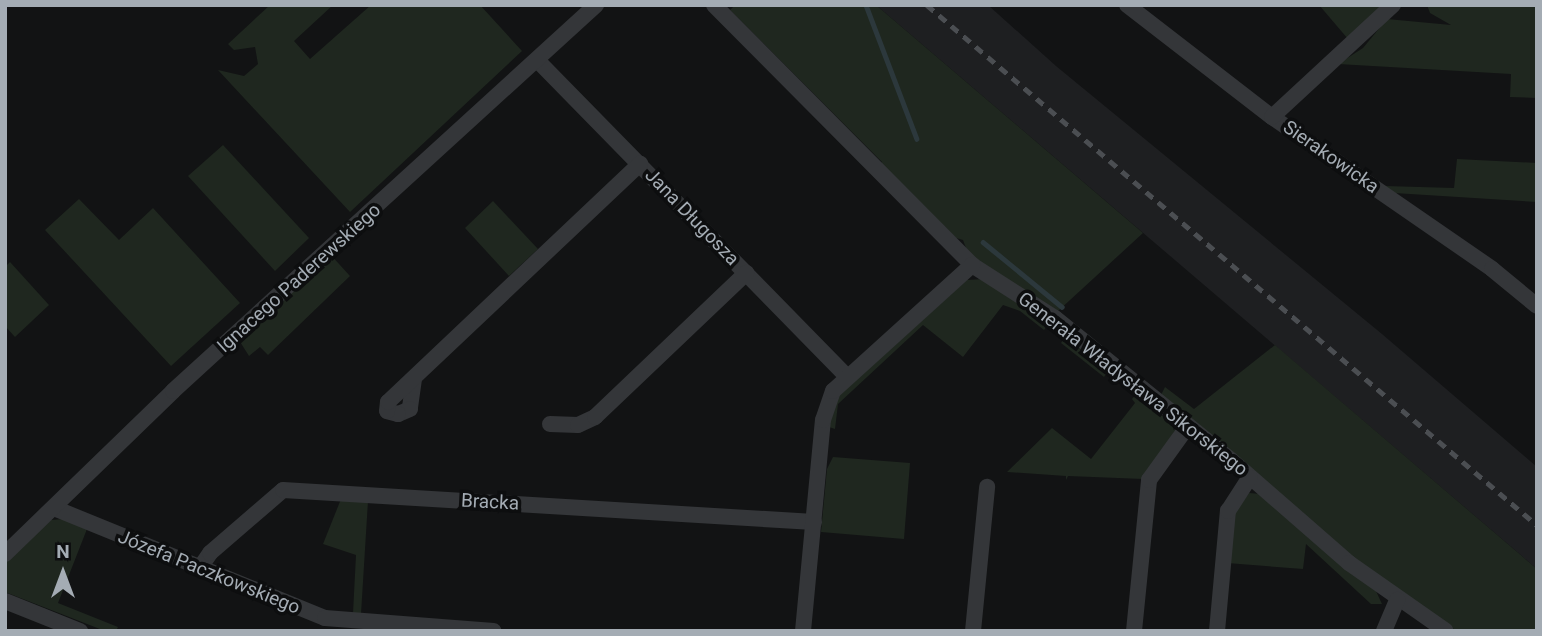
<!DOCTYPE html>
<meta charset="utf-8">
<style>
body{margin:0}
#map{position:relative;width:1542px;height:636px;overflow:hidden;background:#121314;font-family:Roboto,sans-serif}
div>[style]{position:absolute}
.built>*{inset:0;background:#1e1f21}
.green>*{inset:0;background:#1f271f}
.stream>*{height:4.5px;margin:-2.25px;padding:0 2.25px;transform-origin:2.25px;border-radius:2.25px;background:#2c383c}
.minor>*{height:16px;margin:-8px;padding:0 8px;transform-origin:8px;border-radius:8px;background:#343639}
.rail>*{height:4.5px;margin-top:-2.25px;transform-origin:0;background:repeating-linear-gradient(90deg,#4b4e52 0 9px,transparent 0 16px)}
span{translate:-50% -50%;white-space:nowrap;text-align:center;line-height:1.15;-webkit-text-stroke:7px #0d0e0f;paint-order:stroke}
.street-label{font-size:19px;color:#a4acb4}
.frame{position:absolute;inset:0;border:7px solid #a4acb4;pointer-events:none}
.north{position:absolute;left:28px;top:538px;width:70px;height:70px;-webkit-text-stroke:5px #0d0e0f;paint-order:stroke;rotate:0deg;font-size:19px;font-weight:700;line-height:28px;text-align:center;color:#a4acb4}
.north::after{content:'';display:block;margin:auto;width:24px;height:32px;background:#a4acb4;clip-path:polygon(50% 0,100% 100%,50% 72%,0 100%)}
</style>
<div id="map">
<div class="built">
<div style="clip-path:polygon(876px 5px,988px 5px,1056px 66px,1382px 334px,1537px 467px,1537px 569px)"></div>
</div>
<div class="green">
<div style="clip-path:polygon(270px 5px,333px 5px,294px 41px,310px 59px,371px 5px,480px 5px,522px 51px,350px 212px,218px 70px,244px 76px,258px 64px,255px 47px,234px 50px,228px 44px)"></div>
<div style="clip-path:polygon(735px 5px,876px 5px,1143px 233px,1057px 312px,969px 256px,963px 240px,956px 238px,879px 166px,882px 162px,730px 10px)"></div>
<div style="clip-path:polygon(1319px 5px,1385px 5px,1348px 39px)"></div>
<div style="clip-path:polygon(1427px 5px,1537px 5px,1537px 98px,1510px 97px,1511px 74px,1338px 64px,1363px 48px,1387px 19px,1451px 25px,1430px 13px)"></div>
<div style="clip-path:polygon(223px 145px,309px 238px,275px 271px,188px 176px)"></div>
<div style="clip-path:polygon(1457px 159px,1537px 163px,1537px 202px,1394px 193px,1385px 186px,1454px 188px)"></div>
<div style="clip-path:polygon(79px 199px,119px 240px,153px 208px,240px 303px,171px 366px,45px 230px)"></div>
<div style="clip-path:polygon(493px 201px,538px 249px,509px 276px,465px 228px)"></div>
<div style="clip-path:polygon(329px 253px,350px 276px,268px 355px,260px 347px,249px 356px,237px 337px)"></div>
<div style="clip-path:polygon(10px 262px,49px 305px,15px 337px,5px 326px,5px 267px)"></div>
<div style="clip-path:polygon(984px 279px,1048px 325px,1044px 330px,1020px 311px,1003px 305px,963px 357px,923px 325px,838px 404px,835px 429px,829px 427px,837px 397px,967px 280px)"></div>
<div style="clip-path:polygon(1066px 335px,1110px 369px,1104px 377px,1061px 343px)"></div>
<div style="clip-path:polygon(1275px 345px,1537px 569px,1537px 631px,1454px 629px,1378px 579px,1161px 395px,1165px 387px,1194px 409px)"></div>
<div style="clip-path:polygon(1138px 392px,1176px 429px,1143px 479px,1068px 476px,1066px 480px,1066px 476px,1007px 472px,1052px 428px,1091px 459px,1135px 403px,1132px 399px)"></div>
<div style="clip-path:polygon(833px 457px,910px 463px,904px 539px,821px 532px,827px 469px)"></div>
<div style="clip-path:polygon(1249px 493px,1261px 494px,1376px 591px,1382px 604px,1371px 604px,1306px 544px,1303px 569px,1227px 563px,1231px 517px)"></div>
<div style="clip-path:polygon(341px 499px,368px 501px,361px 614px,353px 613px,356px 555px,323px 544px)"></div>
<div style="clip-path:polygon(63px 519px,87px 529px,58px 603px,118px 627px,116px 631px,105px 631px,5px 592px,5px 560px,51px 520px)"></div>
</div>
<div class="stream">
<div style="left:866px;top:5px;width:143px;rotate:69.2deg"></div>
<div style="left:983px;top:242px;width:102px;rotate:39.4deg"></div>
</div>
<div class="minor">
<div style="left:714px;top:5px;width:366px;rotate:45.2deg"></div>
<div style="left:972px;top:265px;width:98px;rotate:32.6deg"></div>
<div style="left:1055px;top:318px;width:226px;rotate:38.9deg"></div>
<div style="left:1231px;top:460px;width:157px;rotate:41.1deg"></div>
<div style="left:1349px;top:563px;width:118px;rotate:35deg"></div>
<div style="left:1127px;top:5px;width:183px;rotate:37.7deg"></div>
<div style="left:1272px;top:117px;width:267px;rotate:34.6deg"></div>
<div style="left:1492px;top:269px;width:58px;rotate:39.4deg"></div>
<div style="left:537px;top:60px;width:441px;rotate:45.6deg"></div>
<div style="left:1272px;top:117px;width:165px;rotate:-42.8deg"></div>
<div style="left:414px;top:379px;width:30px;rotate:98deg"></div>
<div style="left:410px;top:409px;width:13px;rotate:157deg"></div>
<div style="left:398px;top:414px;width:11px;rotate:-165deg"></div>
<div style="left:387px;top:411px;width:9px;rotate:-84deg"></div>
<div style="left:388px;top:402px;width:347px;rotate:-43.4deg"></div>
<div style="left:550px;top:424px;width:28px;rotate:2deg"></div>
<div style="left:578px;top:425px;width:19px;rotate:-25deg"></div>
<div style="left:595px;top:417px;width:209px;rotate:-43.6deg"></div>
<div style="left:54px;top:508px;width:292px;rotate:22.1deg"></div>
<div style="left:325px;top:618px;width:169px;rotate:4.4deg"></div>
<div style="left:5px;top:554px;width:234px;rotate:-44.1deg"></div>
<div style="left:173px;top:391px;width:573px;rotate:-42.38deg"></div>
<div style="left:199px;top:569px;width:19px;rotate:-55deg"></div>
<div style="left:210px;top:553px;width:96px;rotate:-40.8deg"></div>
<div style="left:283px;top:490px;width:532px;rotate:3.45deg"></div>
<div style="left:5px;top:601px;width:81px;rotate:21.8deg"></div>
<div style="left:803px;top:631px;width:212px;rotate:-84.6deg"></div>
<div style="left:823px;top:420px;width:31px;rotate:-71deg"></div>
<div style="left:833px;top:391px;width:188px;rotate:-42.2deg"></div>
<div style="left:973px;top:631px;width:145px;rotate:-84.4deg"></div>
<div style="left:1134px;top:631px;width:152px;rotate:-84.3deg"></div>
<div style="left:1149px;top:480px;width:67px;rotate:-54.2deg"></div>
<div style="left:1217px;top:631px;width:121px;rotate:-84.8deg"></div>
<div style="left:1228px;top:511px;width:40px;rotate:-57.1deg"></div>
<div style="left:1384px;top:631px;width:34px;rotate:-67deg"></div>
</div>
<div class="rail">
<div style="left:927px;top:5px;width:802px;rotate:40.45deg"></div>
</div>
<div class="street-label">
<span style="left:1331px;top:157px;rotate:35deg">Sierakowicka</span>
<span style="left:692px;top:217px;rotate:46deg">Jana Długosza</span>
<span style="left:299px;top:278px;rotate:-42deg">Ignacego Paderewskiego</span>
<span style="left:1133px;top:384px;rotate:38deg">Generała Władysława Sikorskiego</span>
<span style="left:490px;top:502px;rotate:3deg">Bracka</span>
<span style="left:209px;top:572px;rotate:22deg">Józefa Paczkowskiego</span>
</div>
<div class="frame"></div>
<div class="north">N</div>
</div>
